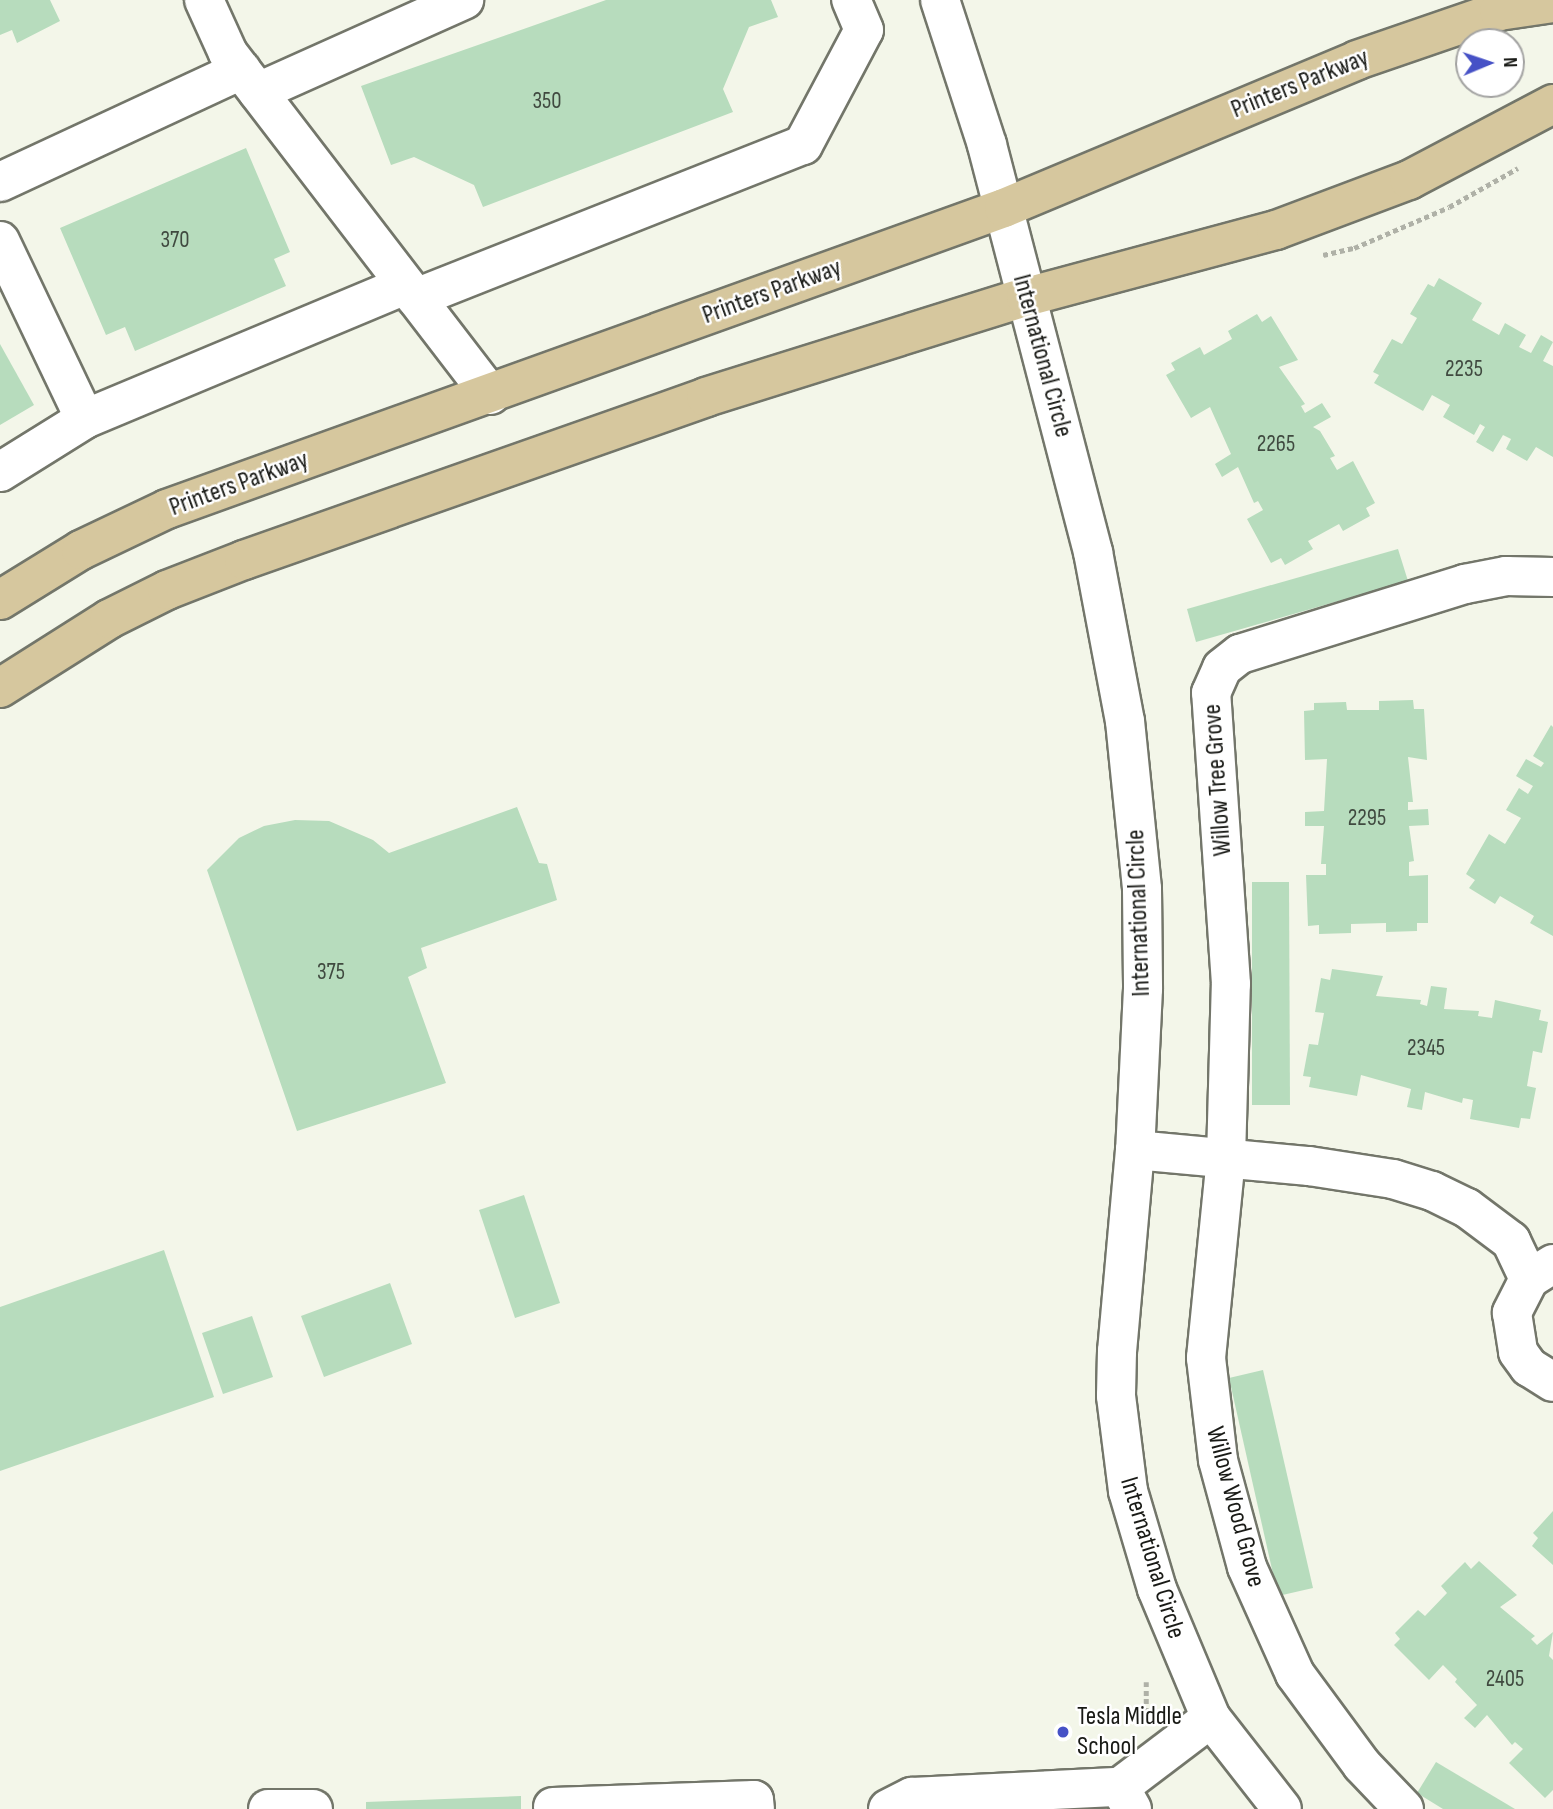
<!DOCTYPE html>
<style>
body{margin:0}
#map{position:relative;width:1553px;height:1809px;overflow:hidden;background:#f3f6e9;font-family:"Sofia Sans Condensed",sans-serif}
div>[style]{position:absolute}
.building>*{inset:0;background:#b7dcbd}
.path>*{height:4.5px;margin-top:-2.25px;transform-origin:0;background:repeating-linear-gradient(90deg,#afb1a7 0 5px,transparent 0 8.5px)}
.roads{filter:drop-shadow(2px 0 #73766a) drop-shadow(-2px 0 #73766a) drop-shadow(0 2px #73766a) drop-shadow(0 -2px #73766a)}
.minor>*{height:38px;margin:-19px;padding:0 19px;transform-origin:19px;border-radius:19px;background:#fff}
.major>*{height:38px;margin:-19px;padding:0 19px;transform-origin:19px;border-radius:19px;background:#d6c79e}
.dots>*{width:19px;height:19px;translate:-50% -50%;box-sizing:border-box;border:4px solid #fff;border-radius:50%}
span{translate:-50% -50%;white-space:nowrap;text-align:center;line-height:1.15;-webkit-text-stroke:5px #fff;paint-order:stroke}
.number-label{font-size:23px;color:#404a40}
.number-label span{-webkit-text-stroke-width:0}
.street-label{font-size:26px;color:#191a16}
.poi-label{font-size:26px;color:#191a16}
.left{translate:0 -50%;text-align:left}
.north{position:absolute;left:1455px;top:28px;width:70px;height:70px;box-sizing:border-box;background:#fff;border:2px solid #a3a3a2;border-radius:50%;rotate:88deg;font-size:19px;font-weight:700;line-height:28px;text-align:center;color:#191a16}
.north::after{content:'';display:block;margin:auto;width:24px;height:32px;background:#4651c6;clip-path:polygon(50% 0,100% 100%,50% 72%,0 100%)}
</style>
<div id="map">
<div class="building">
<div style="clip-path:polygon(0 0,50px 0,60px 21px,17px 43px,12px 30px,0 35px)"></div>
<div style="clip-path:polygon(606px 0,771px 0,778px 17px,749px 27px,723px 89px,733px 112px,483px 207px,474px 185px,414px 157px,391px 165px,361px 86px)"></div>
<div style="clip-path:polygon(246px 148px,290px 252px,274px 259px,286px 286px,135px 351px,125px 327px,106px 335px,60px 228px)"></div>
<div style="clip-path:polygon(1439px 278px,1482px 303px,1472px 320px,1499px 335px,1505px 323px,1526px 335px,1519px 347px,1531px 353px,1541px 335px,1553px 342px,1543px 361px,1553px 366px,1553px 457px,1536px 447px,1527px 461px,1506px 449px,1511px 439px,1503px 435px,1493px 452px,1476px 442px,1485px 427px,1480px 424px,1474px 435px,1443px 417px,1450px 405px,1432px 395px,1423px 411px,1374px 383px,1379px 375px,1373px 372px,1392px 339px,1402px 344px,1417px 318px,1410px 314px,1428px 284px,1434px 287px)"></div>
<div style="clip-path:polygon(1257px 314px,1262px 322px,1271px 316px,1298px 360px,1279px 367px,1305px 404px,1301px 406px,1305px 413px,1322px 403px,1331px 417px,1313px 427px,1320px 431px,1335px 456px,1330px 458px,1337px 470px,1353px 461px,1375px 503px,1366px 508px,1370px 516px,1343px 531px,1339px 524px,1308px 541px,1313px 549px,1285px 565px,1281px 558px,1271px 563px,1247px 519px,1263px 510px,1258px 501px,1254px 503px,1238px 467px,1222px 477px,1215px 464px,1231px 454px,1210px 407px,1191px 418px,1166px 375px,1175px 370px,1171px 363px,1200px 347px,1204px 355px,1232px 339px,1228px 331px)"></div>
<div style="clip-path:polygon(0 344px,34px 405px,0 425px)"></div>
<div style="clip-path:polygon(1398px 549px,1408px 581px,1196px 642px,1187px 609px)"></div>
<div style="clip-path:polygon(1413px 700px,1414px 709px,1424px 709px,1427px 760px,1408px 757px,1413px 802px,1408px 802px,1408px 810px,1428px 809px,1429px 825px,1409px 826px,1414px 861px,1409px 862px,1409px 876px,1428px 875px,1428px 923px,1417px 923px,1417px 931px,1386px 932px,1386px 923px,1351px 924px,1351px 933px,1319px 934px,1319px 925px,1308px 926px,1306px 875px,1326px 875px,1326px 864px,1321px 864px,1324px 826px,1305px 826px,1305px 812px,1324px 811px,1327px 759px,1305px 760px,1304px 711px,1314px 710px,1314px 703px,1346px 702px,1347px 710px,1379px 710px,1379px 701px)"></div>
<div style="clip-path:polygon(1551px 725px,1553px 727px,1553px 936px,1530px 923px,1534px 916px,1500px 896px,1495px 904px,1469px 888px,1475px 880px,1466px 874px,1489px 834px,1505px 844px,1521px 818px,1506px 810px,1519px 788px,1528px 794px,1533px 786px,1516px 776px,1526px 759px,1541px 767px,1544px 763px,1533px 756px)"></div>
<div style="clip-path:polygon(517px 807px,539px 863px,547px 864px,557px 900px,421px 948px,427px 968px,408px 977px,446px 1083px,297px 1131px,207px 870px,239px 838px,264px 826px,295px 820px,329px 821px,373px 840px,389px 853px)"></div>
<div style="clip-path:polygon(1252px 882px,1289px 882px,1290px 1105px,1252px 1105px)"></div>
<div style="clip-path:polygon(1332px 969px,1383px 976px,1376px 996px,1421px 1000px,1420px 1004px,1427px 1006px,1431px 986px,1447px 988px,1444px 1009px,1479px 1011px,1478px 1016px,1492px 1018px,1495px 1000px,1541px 1010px,1539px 1020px,1548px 1022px,1542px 1053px,1533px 1051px,1527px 1086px,1536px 1088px,1530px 1119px,1521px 1118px,1519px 1128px,1470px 1119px,1473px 1100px,1463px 1098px,1462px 1103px,1425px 1092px,1422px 1110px,1407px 1107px,1411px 1089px,1361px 1075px,1357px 1096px,1309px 1087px,1311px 1077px,1303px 1076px,1309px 1044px,1318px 1045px,1324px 1013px,1315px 1012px,1321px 978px,1330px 980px)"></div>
<div style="clip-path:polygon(524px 1195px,560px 1303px,515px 1318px,479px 1210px)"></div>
<div style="clip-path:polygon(164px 1250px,214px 1397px,0 1471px,0 1307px)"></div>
<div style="clip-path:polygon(390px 1283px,412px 1344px,324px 1377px,301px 1316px)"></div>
<div style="clip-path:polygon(252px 1316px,273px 1377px,223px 1394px,202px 1333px)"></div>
<div style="clip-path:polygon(1263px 1370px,1313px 1588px,1278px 1596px,1229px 1378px)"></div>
<div style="clip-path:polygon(1553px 1511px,1553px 1565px,1532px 1546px,1538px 1538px,1533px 1533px)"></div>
<div style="clip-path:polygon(1479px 1561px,1517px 1595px,1500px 1607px,1535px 1636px,1531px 1639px,1537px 1645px,1553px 1632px,1549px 1656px,1553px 1660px,1553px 1790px,1545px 1798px,1509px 1763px,1523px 1749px,1515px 1742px,1512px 1745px,1487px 1715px,1475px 1728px,1464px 1718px,1477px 1705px,1455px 1682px,1457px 1679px,1443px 1665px,1429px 1680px,1394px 1645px,1400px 1639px,1395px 1633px,1418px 1610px,1425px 1616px,1447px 1593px,1441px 1586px,1465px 1562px,1471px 1569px)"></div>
<div style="clip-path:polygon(1436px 1762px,1515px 1809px,1443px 1809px,1417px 1793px)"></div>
<div style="clip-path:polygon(521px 1796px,521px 1809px,366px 1809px,366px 1802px)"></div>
</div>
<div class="path">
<div style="left:1323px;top:255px;width:32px;rotate:-13deg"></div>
<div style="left:1354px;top:248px;width:103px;rotate:-23.3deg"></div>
<div style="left:1449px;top:207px;width:79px;rotate:-29.5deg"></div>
<div style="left:1146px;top:1721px;width:39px;rotate:-90deg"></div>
</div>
<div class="roads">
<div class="minor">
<div style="left:204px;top:0;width:58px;rotate:65.6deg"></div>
<div style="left:228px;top:53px;width:431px;rotate:52.5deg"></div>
<div style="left:940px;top:0;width:152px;rotate:72deg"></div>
<div style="left:987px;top:145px;width:421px;rotate:75.4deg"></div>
<div style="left:1093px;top:552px;width:172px;rotate:79.3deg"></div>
<div style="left:1125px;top:721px;width:169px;rotate:84.2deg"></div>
<div style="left:1142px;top:889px;width:100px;rotate:89.4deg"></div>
<div style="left:1143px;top:989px;width:161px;rotate:92.8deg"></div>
<div style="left:1135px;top:1150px;width:202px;rotate:95.1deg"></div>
<div style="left:1117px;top:1351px;width:45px;rotate:91.3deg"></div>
<div style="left:1116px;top:1396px;width:96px;rotate:82.8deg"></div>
<div style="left:1128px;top:1491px;width:102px;rotate:73.5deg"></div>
<div style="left:1157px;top:1589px;width:140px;rotate:67.3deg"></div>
<div style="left:1211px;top:1718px;width:115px;rotate:52deg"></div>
<div style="left:258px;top:92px;width:226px;rotate:-24.1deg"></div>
<div style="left:0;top:182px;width:266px;rotate:-24.9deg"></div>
<div style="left:0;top:241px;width:197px;rotate:64.5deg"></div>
<div style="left:416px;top:298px;width:416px;rotate:-21.6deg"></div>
<div style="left:803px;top:145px;width:130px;rotate:-62.1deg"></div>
<div style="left:864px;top:30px;width:33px;rotate:-113deg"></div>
<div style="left:0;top:472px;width:100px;rotate:-31.9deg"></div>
<div style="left:85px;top:419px;width:347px;rotate:-22.7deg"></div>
<div style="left:1135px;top:1150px;width:175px;rotate:5.3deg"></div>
<div style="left:1309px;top:1166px;width:85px;rotate:8.8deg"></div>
<div style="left:1393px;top:1179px;width:41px;rotate:17.1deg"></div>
<div style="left:1432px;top:1191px;width:39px;rotate:26deg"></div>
<div style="left:1467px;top:1208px;width:55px;rotate:36.9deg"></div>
<div style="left:1511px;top:1241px;width:42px;rotate:64.7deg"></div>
<div style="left:1553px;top:1264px;width:28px;rotate:148deg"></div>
<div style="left:1529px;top:1279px;width:38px;rotate:117deg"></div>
<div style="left:1512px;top:1313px;width:39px;rotate:81deg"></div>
<div style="left:1518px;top:1352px;width:19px;rotate:54deg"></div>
<div style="left:1529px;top:1367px;width:28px;rotate:32deg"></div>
<div style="left:553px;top:1807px;width:201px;rotate:-2deg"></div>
<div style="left:754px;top:1800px;width:9px;rotate:84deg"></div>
<div style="left:268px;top:1809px;width:45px"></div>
<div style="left:888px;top:1809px;width:27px;rotate:-27deg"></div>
<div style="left:912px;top:1797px;width:208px;rotate:-2.8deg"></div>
<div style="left:1132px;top:1809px;width:25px;rotate:-119deg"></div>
<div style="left:1120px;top:1787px;width:114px;rotate:-37.2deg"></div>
<div style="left:1404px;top:1809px;width:61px;rotate:-133.7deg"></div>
<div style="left:1362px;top:1765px;width:113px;rotate:-126.4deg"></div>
<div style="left:1295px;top:1674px;width:117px;rotate:-114.2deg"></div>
<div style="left:1247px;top:1567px;width:111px;rotate:-105.2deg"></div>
<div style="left:1218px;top:1460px;width:103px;rotate:-96.7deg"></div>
<div style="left:1206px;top:1358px;width:201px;rotate:-84.3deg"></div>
<div style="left:1226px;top:1158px;width:174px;rotate:-88.4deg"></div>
<div style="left:1231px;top:984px;width:292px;rotate:-93.9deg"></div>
<div style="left:1211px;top:693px;width:27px;rotate:-66deg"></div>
<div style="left:1222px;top:668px;width:23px;rotate:-38deg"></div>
<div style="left:1240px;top:654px;width:236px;rotate:-17.3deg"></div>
<div style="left:1465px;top:584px;width:42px;rotate:-11deg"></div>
<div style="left:1506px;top:576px;width:47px;rotate:1.2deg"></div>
</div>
<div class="major">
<div style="left:0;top:600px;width:95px;rotate:-31.7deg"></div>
<div style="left:81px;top:550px;width:95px;rotate:-25.5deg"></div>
<div style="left:167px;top:509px;width:889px;rotate:-19.78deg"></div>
<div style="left:1004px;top:208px;width:383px;rotate:-22.7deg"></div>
<div style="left:1357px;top:60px;width:150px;rotate:-19deg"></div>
<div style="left:1499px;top:11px;width:55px;rotate:-8.4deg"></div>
<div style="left:0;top:688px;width:129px;rotate:-32.3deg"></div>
<div style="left:109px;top:619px;width:65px;rotate:-26.6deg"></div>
<div style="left:167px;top:590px;width:83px;rotate:-21.3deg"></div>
<div style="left:244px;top:560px;width:490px;rotate:-19.4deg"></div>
<div style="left:706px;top:397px;width:335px;rotate:-17.4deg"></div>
<div style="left:1026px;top:297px;width:259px;rotate:-15deg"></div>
<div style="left:1276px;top:230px;width:142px;rotate:-20.6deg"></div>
<div style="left:1409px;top:180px;width:163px;rotate:-27.8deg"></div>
</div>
</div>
<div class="dots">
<div style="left:1063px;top:1732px;background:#4651c6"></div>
</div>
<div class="number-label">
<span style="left:547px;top:101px">350</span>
<span style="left:175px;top:240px">370</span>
<span style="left:1464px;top:369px">2235</span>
<span style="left:1276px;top:444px">2265</span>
<span style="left:1367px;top:818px">2295</span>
<span style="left:331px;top:972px">375</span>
<span style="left:1426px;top:1048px">2345</span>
<span style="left:1505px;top:1679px">2405</span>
</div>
<div class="street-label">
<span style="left:1300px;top:84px;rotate:-22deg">Printers Parkway</span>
<span style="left:772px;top:292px;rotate:-20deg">Printers Parkway</span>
<span style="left:1042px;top:356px;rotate:75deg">International Circle</span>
<span style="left:239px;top:484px;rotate:-20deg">Printers Parkway</span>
<span style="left:1218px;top:780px;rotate:-94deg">Willow Tree Grove</span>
<span style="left:1139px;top:913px;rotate:-92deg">International Circle</span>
<span style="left:1235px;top:1507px;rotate:75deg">Willow Wood Grove</span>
<span style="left:1152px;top:1558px;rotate:73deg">International Circle</span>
</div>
<div class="poi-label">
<span class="left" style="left:1077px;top:1732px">Tesla Middle<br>School</span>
</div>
<div class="north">N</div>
</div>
